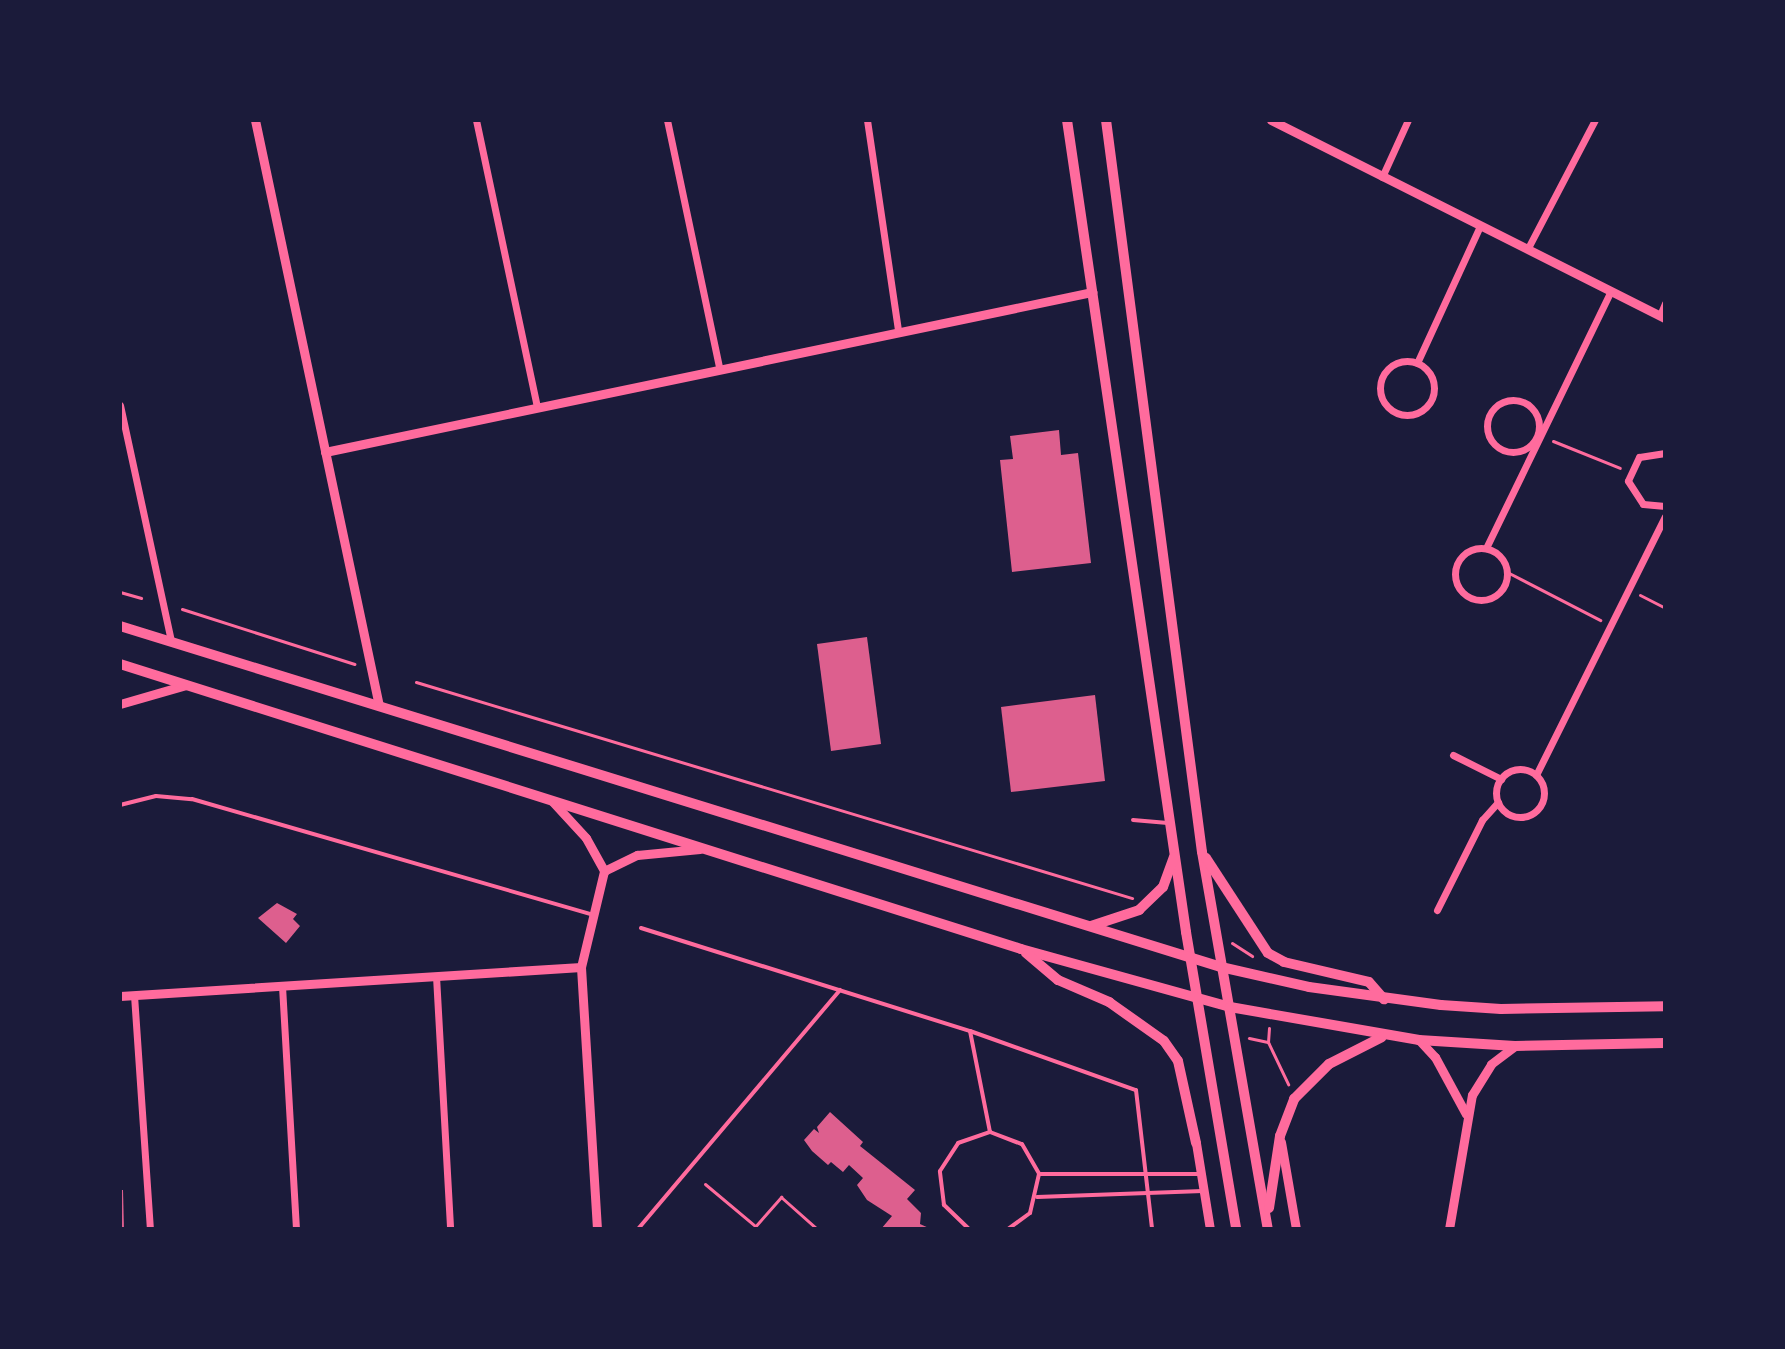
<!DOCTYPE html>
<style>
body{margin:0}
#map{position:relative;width:1785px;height:1349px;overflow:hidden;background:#1b1b3a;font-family:"Crimson Pro",serif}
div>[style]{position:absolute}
.building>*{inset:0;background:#dd5f8e}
.path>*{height:3px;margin:-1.5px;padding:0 1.5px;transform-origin:1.5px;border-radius:1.5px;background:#ff6b9d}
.service>*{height:4px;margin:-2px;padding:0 2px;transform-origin:2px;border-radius:2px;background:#ff6b9d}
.minor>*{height:7px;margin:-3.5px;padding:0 3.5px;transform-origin:3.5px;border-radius:3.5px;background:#ff6b9d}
.minor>.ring{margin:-3.5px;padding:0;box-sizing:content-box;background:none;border:7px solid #ff6b9d;border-radius:50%}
.tertiary>*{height:9px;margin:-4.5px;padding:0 4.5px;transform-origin:4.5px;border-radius:4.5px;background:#ff6b9d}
.secondary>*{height:10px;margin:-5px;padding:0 5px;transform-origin:5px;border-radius:5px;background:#ff6b9d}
span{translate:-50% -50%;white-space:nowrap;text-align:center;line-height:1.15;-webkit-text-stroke:7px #1b1b3a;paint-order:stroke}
.frame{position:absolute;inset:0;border:122px solid #1b1b3a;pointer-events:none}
</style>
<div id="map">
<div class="building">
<div style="clip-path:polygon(1059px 430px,1061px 455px,1078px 453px,1091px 563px,1012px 572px,1000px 460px,1013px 459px,1010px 436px)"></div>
<div style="clip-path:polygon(867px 637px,881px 744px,831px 751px,817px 644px)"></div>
<div style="clip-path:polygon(1095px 695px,1105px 781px,1011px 792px,1001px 707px)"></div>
<div style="clip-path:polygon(277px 903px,297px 914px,293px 919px,300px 926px,286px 943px,258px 918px)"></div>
<div style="clip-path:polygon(830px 1112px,863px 1142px,860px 1146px,915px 1190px,907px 1199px,921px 1213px,920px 1224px,931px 1229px,881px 1229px,892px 1216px,867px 1200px,857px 1185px,863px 1178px,849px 1165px,843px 1172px,831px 1162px,828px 1165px,812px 1151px,804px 1140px,814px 1129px,819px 1133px,817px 1127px)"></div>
<div style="clip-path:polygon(120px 1190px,123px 1190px,124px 1229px,120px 1229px)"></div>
</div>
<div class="path">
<div style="left:1553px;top:441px;width:72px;rotate:21.9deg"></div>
<div style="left:1507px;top:572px;width:105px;rotate:27.3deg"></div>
<div style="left:120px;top:592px;width:22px;rotate:16deg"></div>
<div style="left:1640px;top:595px;width:28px;rotate:27deg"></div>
<div style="left:182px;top:609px;width:181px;rotate:17.7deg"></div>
<div style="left:416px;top:682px;width:748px;rotate:16.79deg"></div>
<div style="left:1232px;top:943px;width:24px;rotate:33deg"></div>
<div style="left:1269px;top:1028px;width:14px;rotate:94deg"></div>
<div style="left:1268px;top:1042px;width:47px;rotate:64.5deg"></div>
<div style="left:1249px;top:1038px;width:19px;rotate:12deg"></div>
<div style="left:705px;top:1184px;width:64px;rotate:39.9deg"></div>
<div style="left:753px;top:1229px;width:43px;rotate:-48.8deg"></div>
<div style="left:781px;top:1197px;width:48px;rotate:41.6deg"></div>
</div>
<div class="service">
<div style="left:120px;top:805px;width:37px;rotate:-14deg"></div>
<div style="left:156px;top:796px;width:36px;rotate:5deg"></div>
<div style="left:192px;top:799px;width:415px;rotate:16.1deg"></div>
<div style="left:1133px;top:820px;width:35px;rotate:5deg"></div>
<div style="left:641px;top:928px;width:345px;rotate:17.4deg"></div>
<div style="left:970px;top:1031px;width:103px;rotate:78.8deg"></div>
<div style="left:970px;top:1031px;width:176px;rotate:19.6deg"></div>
<div style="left:1136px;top:1090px;width:140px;rotate:83.4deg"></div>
<div style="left:1039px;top:1174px;width:161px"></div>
<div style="left:1037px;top:1197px;width:166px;rotate:-2.1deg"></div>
<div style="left:638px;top:1229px;width:313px;rotate:-49.8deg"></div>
<div style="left:969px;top:1229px;width:35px;rotate:-136deg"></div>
<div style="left:944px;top:1205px;width:34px;rotate:-97deg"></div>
<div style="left:940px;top:1171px;width:33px;rotate:-57deg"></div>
<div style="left:958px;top:1143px;width:34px;rotate:-19deg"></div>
<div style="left:990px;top:1132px;width:34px;rotate:21deg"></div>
<div style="left:1022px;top:1144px;width:34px;rotate:60deg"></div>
<div style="left:1039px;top:1174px;width:40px;rotate:103deg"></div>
<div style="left:1030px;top:1213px;width:27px;rotate:144deg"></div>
</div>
<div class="minor">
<div style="left:476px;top:120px;width:293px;rotate:78deg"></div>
<div style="left:667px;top:120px;width:252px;rotate:78.1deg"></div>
<div style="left:867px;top:120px;width:212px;rotate:81.6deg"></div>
<div style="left:1382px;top:177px;width:63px;rotate:-65.5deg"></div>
<div style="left:1528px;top:248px;width:144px;rotate:-62.4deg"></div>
<div style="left:1660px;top:315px;width:13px;rotate:-67deg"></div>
<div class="ring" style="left:1380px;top:361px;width:47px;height:47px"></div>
<div style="left:1417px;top:363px;width:151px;rotate:-65.3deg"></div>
<div class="ring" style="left:1487px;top:400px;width:45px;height:45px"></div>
<div style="left:120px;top:405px;width:241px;rotate:77.8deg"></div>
<div style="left:1665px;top:453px;width:26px;rotate:171deg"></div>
<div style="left:1639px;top:457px;width:26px;rotate:115deg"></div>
<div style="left:1628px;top:481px;width:27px;rotate:57deg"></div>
<div style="left:1643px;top:504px;width:22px;rotate:5deg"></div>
<div style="left:1486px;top:548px;width:286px;rotate:-64.1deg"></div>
<div class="ring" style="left:1455px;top:548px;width:45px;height:45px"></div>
<div style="left:1453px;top:755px;width:54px;rotate:26.6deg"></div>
<div class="ring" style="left:1496px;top:769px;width:41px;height:41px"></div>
<div style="left:1536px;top:775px;width:289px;rotate:-63.5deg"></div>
<div style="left:1437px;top:910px;width:101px;rotate:-63.4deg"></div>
<div style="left:1482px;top:820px;width:24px;rotate:-48deg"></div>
<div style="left:436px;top:976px;width:253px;rotate:86.8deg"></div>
<div style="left:282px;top:986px;width:243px;rotate:86.7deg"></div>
<div style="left:134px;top:995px;width:235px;rotate:86.1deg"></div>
</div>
<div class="tertiary">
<div style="left:255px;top:120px;width:599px;rotate:78.05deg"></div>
<div style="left:1271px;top:120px;width:441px;rotate:26.7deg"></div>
<div style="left:325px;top:452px;width:784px;rotate:-11.78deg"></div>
<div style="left:120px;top:704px;width:69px;rotate:-16.1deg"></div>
<div style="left:552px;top:801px;width:50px;rotate:47.4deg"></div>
<div style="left:586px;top:838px;width:38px;rotate:61deg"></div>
<div style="left:604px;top:871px;width:37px;rotate:-26deg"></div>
<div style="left:637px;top:855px;width:63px;rotate:-5.4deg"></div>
<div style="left:120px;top:996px;width:462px;rotate:-3.6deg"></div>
<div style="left:1419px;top:1040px;width:23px;rotate:47deg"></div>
<div style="left:1435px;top:1057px;width:65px;rotate:61.5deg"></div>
<div style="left:1281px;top:1142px;width:88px;rotate:80.2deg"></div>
<div style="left:1196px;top:1143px;width:87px;rotate:80.8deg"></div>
<div style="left:597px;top:1229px;width:262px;rotate:-93.5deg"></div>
<div style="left:581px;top:967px;width:99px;rotate:-76.5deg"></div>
<div style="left:1449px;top:1229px;width:136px;rotate:-80.3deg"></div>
<div style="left:1472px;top:1095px;width:36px;rotate:-58deg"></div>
<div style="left:1491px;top:1064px;width:30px;rotate:-37deg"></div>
</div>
<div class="secondary">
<div style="left:1067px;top:120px;width:821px;rotate:81.66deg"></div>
<div style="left:1186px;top:932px;width:301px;rotate:80.4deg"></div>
<div style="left:1106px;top:120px;width:738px;rotate:82.53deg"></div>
<div style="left:1202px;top:852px;width:383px;rotate:80.1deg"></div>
<div style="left:120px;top:626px;width:1153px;rotate:17.21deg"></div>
<div style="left:1221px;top:967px;width:90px;rotate:12.8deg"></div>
<div style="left:1309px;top:987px;width:133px;rotate:7.8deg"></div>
<div style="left:1441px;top:1005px;width:60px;rotate:3.8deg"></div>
<div style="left:1501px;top:1009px;width:164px;rotate:-1deg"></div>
<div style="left:120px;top:664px;width:945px;rotate:17.55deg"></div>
<div style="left:1021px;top:949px;width:217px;rotate:15.5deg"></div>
<div style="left:1230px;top:1007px;width:192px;rotate:9.9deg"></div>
<div style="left:1419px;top:1040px;width:96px;rotate:3.6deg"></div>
<div style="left:1515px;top:1046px;width:150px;rotate:-1.1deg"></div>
<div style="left:1206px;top:858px;width:113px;rotate:56.9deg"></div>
<div style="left:1268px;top:953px;width:18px;rotate:29deg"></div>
<div style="left:1284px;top:962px;width:87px;rotate:13.2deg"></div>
<div style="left:1369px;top:982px;width:23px;rotate:49deg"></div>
<div style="left:1091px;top:926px;width:51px;rotate:-18.4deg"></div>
<div style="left:1139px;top:910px;width:33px;rotate:-44deg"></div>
<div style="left:1163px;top:887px;width:32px;rotate:-70deg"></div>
<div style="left:1026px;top:953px;width:42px;rotate:40.2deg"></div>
<div style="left:1058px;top:980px;width:56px;rotate:23.3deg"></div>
<div style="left:1109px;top:1002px;width:67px;rotate:35.3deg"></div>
<div style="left:1164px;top:1041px;width:24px;rotate:55deg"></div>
<div style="left:1178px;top:1061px;width:84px;rotate:77.6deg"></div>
<div style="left:1269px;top:1208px;width:73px;rotate:-81.3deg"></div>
<div style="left:1280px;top:1136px;width:40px;rotate:-69deg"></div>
<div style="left:1294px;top:1099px;width:49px;rotate:-45deg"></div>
<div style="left:1329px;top:1064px;width:59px;rotate:-27deg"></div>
</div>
<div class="frame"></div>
</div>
